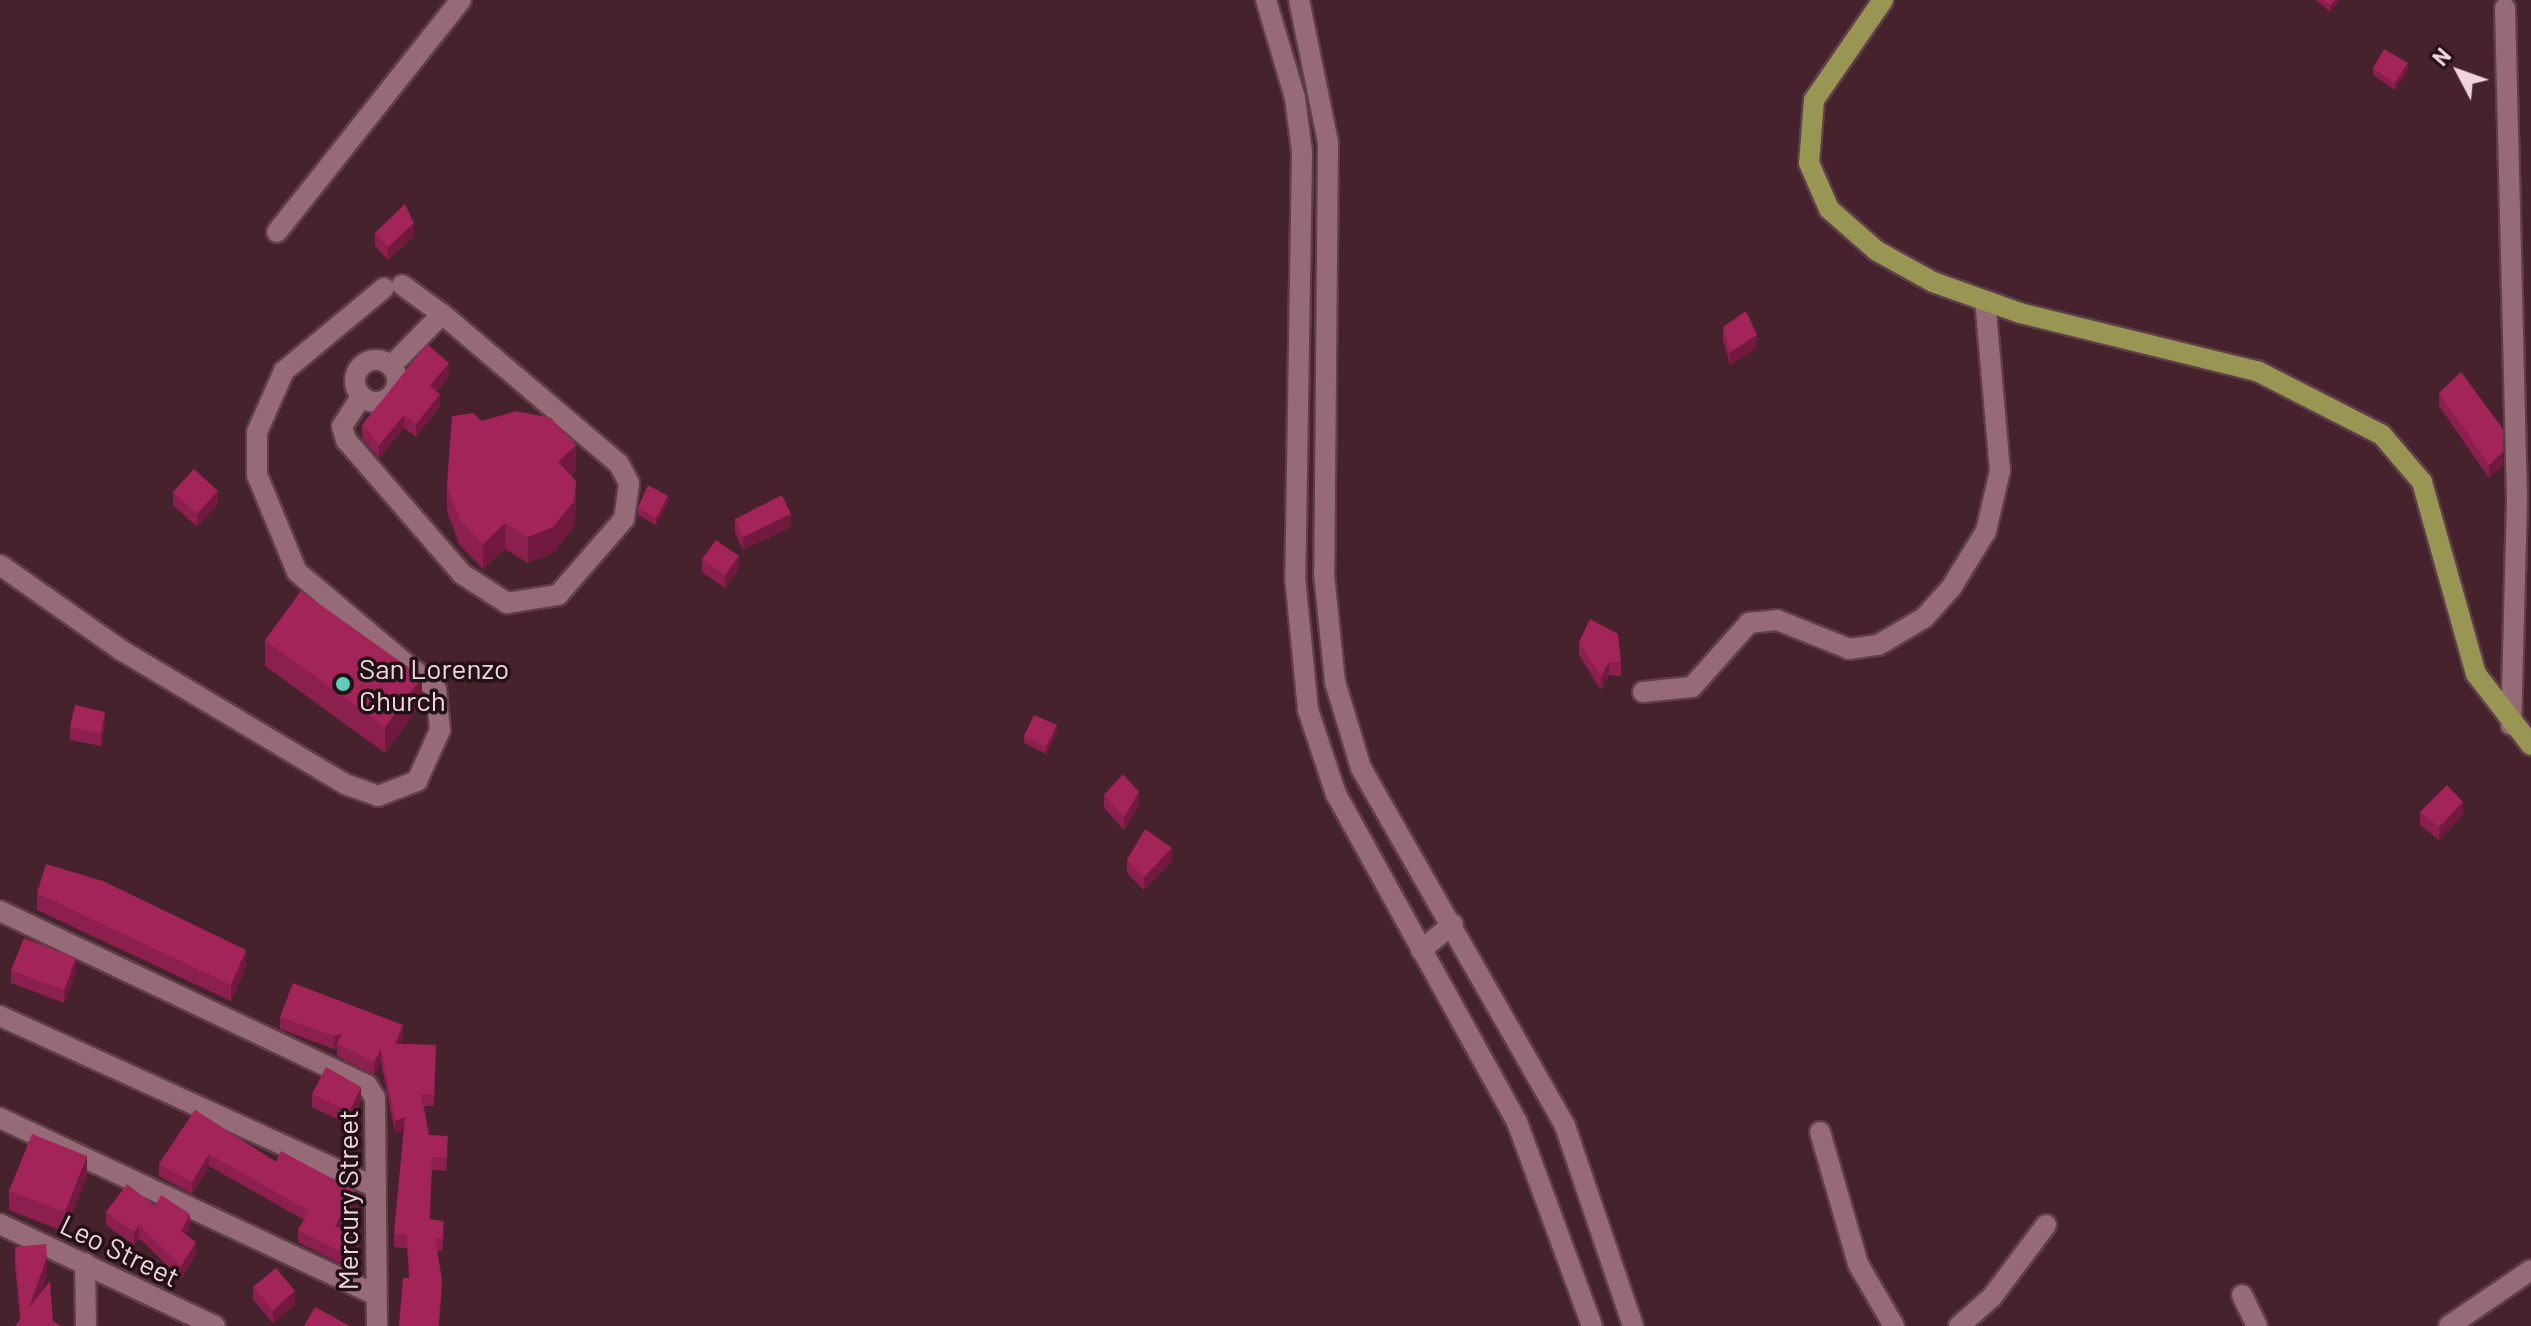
<!DOCTYPE html>
<style>
body{margin:0}
#map{position:relative;width:2531px;height:1326px;overflow:hidden;background:#46222d;font-family:Barlow,sans-serif}
div>[style]{position:absolute}
.roads{filter:drop-shadow(2px 0 #5e3e49) drop-shadow(-2px 0 #5e3e49) drop-shadow(0 2px #5e3e49) drop-shadow(0 -2px #5e3e49)}
.minor>*{height:20px;margin:-10px;padding:0 10px;transform-origin:10px;border-radius:10px;background:#966b77}
.minor>.ring{margin:-10px;padding:0;box-sizing:content-box;background:none;border:20px solid #966b77;border-radius:50%}
.major>*{height:20px;margin:-10px;padding:0 10px;transform-origin:10px;border-radius:10px;background:#989652}
.wall>*{inset:0;background:#8b1f4d}
.shaded-wall>*{inset:0;background:#71193e}
.building>*{inset:0;background:#a22459}
.dots>*{width:22px;height:22px;translate:-50% -50%;box-sizing:border-box;border:4px solid #221116;border-radius:50%}
span{translate:-50% -50%;white-space:nowrap;text-align:center;line-height:1.15;-webkit-text-stroke:7px #221116;paint-order:stroke}
.poi-label{font-size:28px;color:#eed6dc}
.left{translate:0 -50%;text-align:left}
.street-label{font-size:28px;color:#eed6dc}
.north{position:absolute;left:2419px;top:32px;width:80px;height:80px;-webkit-text-stroke:6px #221116;paint-order:stroke;rotate:311deg;font-size:22px;font-weight:700;line-height:32px;text-align:center;color:#eed6dc}
.north::after{content:'';display:block;margin:auto;width:28px;height:36px;background:#eed6dc;clip-path:polygon(50% 0,100% 100%,50% 72%,0 100%)}
</style>
<div id="map">
<div class="roads">
<div class="minor">
<div style="left:1266px;top:0;width:102px;rotate:73.5deg"></div>
<div style="left:1295px;top:98px;width:54px;rotate:82.6deg"></div>
<div style="left:1302px;top:152px;width:425px;rotate:90.9deg"></div>
<div style="left:1295px;top:577px;width:134px;rotate:84.4deg"></div>
<div style="left:1308px;top:710px;width:89px;rotate:71.6deg"></div>
<div style="left:1336px;top:794px;width:375px;rotate:61.1deg"></div>
<div style="left:1517px;top:1122px;width:217px;rotate:69.8deg"></div>
<div style="left:1299px;top:0;width:146px;rotate:78.5deg"></div>
<div style="left:1328px;top:143px;width:431px;rotate:90.5deg"></div>
<div style="left:1324px;top:574px;width:109px;rotate:84.2deg"></div>
<div style="left:1335px;top:682px;width:90px;rotate:73.2deg"></div>
<div style="left:1361px;top:768px;width:412px;rotate:60.3deg"></div>
<div style="left:1565px;top:1126px;width:211px;rotate:71.2deg"></div>
<div style="left:2505px;top:8px;width:492px;rotate:88.6deg"></div>
<div style="left:2517px;top:500px;width:225px;rotate:91.5deg"></div>
<div style="left:277px;top:232px;width:296px;rotate:-51.6deg"></div>
<div style="left:402px;top:285px;width:49px;rotate:35.9deg"></div>
<div class="ring" style="left:355px;top:360px;width:22px;height:22px"></div>
<div style="left:361px;top:397px;width:35px;rotate:123deg"></div>
<div style="left:342px;top:426px;width:15px;rotate:74deg"></div>
<div style="left:346px;top:440px;width:177px;rotate:49.1deg"></div>
<div style="left:462px;top:574px;width:54px;rotate:32.8deg"></div>
<div style="left:507px;top:603px;width:52px;rotate:-8.9deg"></div>
<div style="left:558px;top:595px;width:101px;rotate:-49deg"></div>
<div style="left:624px;top:519px;width:36px;rotate:-82deg"></div>
<div style="left:629px;top:483px;width:21px;rotate:-118deg"></div>
<div style="left:619px;top:464px;width:232px;rotate:-139.7deg"></div>
<div style="left:442px;top:314px;width:73px;rotate:134.4deg"></div>
<div style="left:0;top:565px;width:148px;rotate:35.1deg"></div>
<div style="left:121px;top:650px;width:261px;rotate:30.9deg"></div>
<div style="left:345px;top:784px;width:35px;rotate:20deg"></div>
<div style="left:378px;top:796px;width:42px;rotate:-21deg"></div>
<div style="left:417px;top:781px;width:56px;rotate:-65.7deg"></div>
<div style="left:440px;top:730px;width:41px;rotate:-95.6deg"></div>
<div style="left:436px;top:689px;width:182px;rotate:-139.9deg"></div>
<div style="left:297px;top:572px;width:105px;rotate:-112.4deg"></div>
<div style="left:257px;top:475px;width:43px;rotate:-90deg"></div>
<div style="left:257px;top:432px;width:67px;rotate:-66.1deg"></div>
<div style="left:284px;top:371px;width:130px;rotate:-39.7deg"></div>
<div style="left:1643px;top:692px;width:49px;rotate:-5.8deg"></div>
<div style="left:1692px;top:687px;width:86px;rotate:-48.3deg"></div>
<div style="left:1749px;top:623px;width:28px;rotate:-6deg"></div>
<div style="left:1777px;top:620px;width:78px;rotate:21.9deg"></div>
<div style="left:1849px;top:649px;width:29px;rotate:-8deg"></div>
<div style="left:1878px;top:645px;width:53px;rotate:-30.4deg"></div>
<div style="left:1924px;top:618px;width:40px;rotate:-48deg"></div>
<div style="left:1951px;top:588px;width:67px;rotate:-58.4deg"></div>
<div style="left:1986px;top:531px;width:62px;rotate:-76.9deg"></div>
<div style="left:2000px;top:471px;width:171px;rotate:-95deg"></div>
<div style="left:0;top:911px;width:406px;rotate:25.4deg"></div>
<div style="left:367px;top:1085px;width:15px;rotate:58deg"></div>
<div style="left:375px;top:1098px;width:228px;rotate:89.5deg"></div>
<div style="left:1421px;top:950px;width:41px;rotate:-39.1deg"></div>
<div style="left:0;top:1016px;width:413px;rotate:24.5deg"></div>
<div style="left:0;top:1118px;width:416px;rotate:25.2deg"></div>
<div style="left:1820px;top:1132px;width:137px;rotate:73.9deg"></div>
<div style="left:1858px;top:1264px;width:72px;rotate:59.9deg"></div>
<div style="left:0;top:1224px;width:238px;rotate:25.4deg"></div>
<div style="left:85px;top:1263px;width:63px;rotate:89.1deg"></div>
<div style="left:2242px;top:1295px;width:34px;rotate:64deg"></div>
<div style="left:1959px;top:1326px;width:44px;rotate:-41.3deg"></div>
<div style="left:1992px;top:1297px;width:90px;rotate:-53.1deg"></div>
<div style="left:2449px;top:1326px;width:99px;rotate:-34.3deg"></div>
</div>
<div class="major">
<div style="left:1883px;top:0;width:121px;rotate:124.6deg"></div>
<div style="left:1814px;top:100px;width:63px;rotate:94.5deg"></div>
<div style="left:1809px;top:163px;width:50px;rotate:66.5deg"></div>
<div style="left:1829px;top:209px;width:64px;rotate:41.2deg"></div>
<div style="left:1877px;top:251px;width:64px;rotate:29deg"></div>
<div style="left:1933px;top:282px;width:92px;rotate:19.6deg"></div>
<div style="left:2020px;top:313px;width:244px;rotate:13.8deg"></div>
<div style="left:2257px;top:371px;width:140px;rotate:27.1deg"></div>
<div style="left:2382px;top:435px;width:62px;rotate:49.6deg"></div>
<div style="left:2422px;top:482px;width:199px;rotate:74.3deg"></div>
<div style="left:2476px;top:674px;width:90px;rotate:52.2deg"></div>
</div>
</div>
<div class="wall">
<div style="clip-path:polygon(2316px 0,2340px 0,2330px 12px)"></div>
<div style="clip-path:polygon(2373px 68px,2408px 70px,2395px 90px,2373px 75px)"></div>
<div style="clip-path:polygon(375px 233px,414px 236px,388px 260px,375px 246px)"></div>
<div style="clip-path:polygon(1723px 327px,1757px 348px,1730px 365px,1723px 340px)"></div>
<div style="clip-path:polygon(449px 376px,437px 391px,440px 407px,416px 437px,404px 428px,379px 458px,362px 438px,362px 425px)"></div>
<div style="clip-path:polygon(2439px 393px,2503px 465px,2489px 478px,2439px 406px)"></div>
<div style="clip-path:polygon(482px 421px,576px 470px,571px 476px,576px 507px,574px 527px,553px 553px,528px 563px,505px 549px,483px 569px,459px 544px,447px 511px,447px 485px)"></div>
<div style="clip-path:polygon(173px 492px,218px 504px,197px 527px,173px 505px)"></div>
<div style="clip-path:polygon(668px 503px,656px 525px,638px 515px,638px 508px)"></div>
<div style="clip-path:polygon(735px 519px,791px 527px,743px 550px,735px 532px)"></div>
<div style="clip-path:polygon(702px 559px,739px 569px,725px 588px,702px 572px)"></div>
<div style="clip-path:polygon(265px 640px,422px 703px,385px 753px,265px 666px)"></div>
<div style="clip-path:polygon(1579px 642px,1621px 662px,1621px 676px,1609px 675px,1601px 690px,1579px 655px)"></div>
<div style="clip-path:polygon(105px 725px,101px 746px,70px 740px,70px 727px)"></div>
<div style="clip-path:polygon(1057px 732px,1046px 754px,1024px 743px,1024px 736px)"></div>
<div style="clip-path:polygon(1104px 795px,1139px 806px,1124px 830px,1104px 808px)"></div>
<div style="clip-path:polygon(2420px 812px,2463px 815px,2439px 840px,2420px 825px)"></div>
<div style="clip-path:polygon(1127px 860px,1172px 861px,1144px 890px,1127px 873px)"></div>
<div style="clip-path:polygon(37px 893px,246px 967px,231px 1001px,37px 910px)"></div>
<div style="clip-path:polygon(11px 970px,76px 971px,64px 1003px,11px 983px)"></div>
<div style="clip-path:polygon(280px 1017px,403px 1038px,400px 1044px,436px 1045px,434px 1106px,424px 1106px,429px 1135px,448px 1149px,446px 1171px,432px 1170px,430px 1219px,444px 1233px,442px 1251px,437px 1251px,442px 1292px,439px 1326px,399px 1326px,409px 1278px,407px 1248px,394px 1247px,394px 1234px,404px 1130px,395px 1133px,381px 1061px,374px 1075px,337px 1056px,337px 1048px,334px 1049px,280px 1029px)"></div>
<div style="clip-path:polygon(312px 1094px,361px 1101px,349px 1125px,312px 1107px)"></div>
<div style="clip-path:polygon(195px 1110px,276px 1162px,355px 1203px,340px 1228px,359px 1248px,341px 1264px,298px 1242px,298px 1230px,304px 1220px,209px 1166px,192px 1194px,159px 1176px,159px 1164px)"></div>
<div style="clip-path:polygon(87px 1176px,65px 1232px,9px 1210px,9px 1191px)"></div>
<div style="clip-path:polygon(155px 1206px,190px 1227px,186px 1235px,196px 1255px,181px 1279px,139px 1238px,134px 1245px,106px 1225px,106px 1212px)"></div>
<div style="clip-path:polygon(15px 1247px,47px 1275px,42px 1291px,20px 1320px,15px 1266px)"></div>
<div style="clip-path:polygon(253px 1287px,295px 1304px,273px 1323px,253px 1300px)"></div>
</div>
<div class="shaded-wall">
<div style="clip-path:polygon(2335px 0,2340px 0,2330px 12px,2330px 5px)"></div>
<div style="clip-path:polygon(2408px 63px,2408px 70px,2395px 90px,2395px 83px)"></div>
<div style="clip-path:polygon(414px 223px,414px 236px,388px 260px,388px 247px)"></div>
<div style="clip-path:polygon(1757px 335px,1757px 348px,1730px 365px,1730px 352px)"></div>
<div style="clip-path:polygon(449px 363px,449px 376px,430px 399px,430px 386px)"></div>
<div style="clip-path:polygon(440px 394px,440px 407px,416px 437px,416px 424px)"></div>
<div style="clip-path:polygon(404px 415px,404px 428px,379px 458px,379px 445px)"></div>
<div style="clip-path:polygon(576px 445px,576px 470px,558px 488px,558px 462px)"></div>
<div style="clip-path:polygon(2503px 452px,2503px 465px,2489px 478px,2489px 465px)"></div>
<div style="clip-path:polygon(576px 481px,576px 507px,574px 527px,553px 553px,528px 563px,528px 537px)"></div>
<div style="clip-path:polygon(218px 491px,218px 504px,197px 527px,197px 514px)"></div>
<div style="clip-path:polygon(668px 496px,668px 503px,656px 525px,656px 518px)"></div>
<div style="clip-path:polygon(791px 514px,791px 527px,743px 550px,743px 537px)"></div>
<div style="clip-path:polygon(505px 523px,505px 549px,483px 569px,483px 544px)"></div>
<div style="clip-path:polygon(739px 556px,739px 569px,725px 588px,725px 575px)"></div>
<div style="clip-path:polygon(1609px 662px,1609px 675px,1601px 690px,1601px 676px)"></div>
<div style="clip-path:polygon(422px 677px,422px 703px,385px 753px,385px 727px)"></div>
<div style="clip-path:polygon(105px 712px,105px 725px,101px 746px,101px 733px)"></div>
<div style="clip-path:polygon(1057px 725px,1057px 732px,1046px 754px,1046px 747px)"></div>
<div style="clip-path:polygon(1139px 792px,1139px 806px,1124px 830px,1124px 817px)"></div>
<div style="clip-path:polygon(2463px 802px,2463px 815px,2439px 840px,2439px 827px)"></div>
<div style="clip-path:polygon(1172px 848px,1172px 861px,1144px 890px,1144px 877px)"></div>
<div style="clip-path:polygon(246px 950px,246px 967px,231px 1001px,231px 985px)"></div>
<div style="clip-path:polygon(76px 958px,76px 971px,64px 1003px,64px 990px)"></div>
<div style="clip-path:polygon(403px 1025px,403px 1038px,395px 1057px,395px 1044px)"></div>
<div style="clip-path:polygon(342px 1033px,337px 1044px,337px 1048px,334px 1049px,334px 1036px)"></div>
<div style="clip-path:polygon(381px 1048px,381px 1061px,374px 1075px,374px 1062px)"></div>
<div style="clip-path:polygon(361px 1087px,361px 1101px,349px 1125px,349px 1112px)"></div>
<div style="clip-path:polygon(405px 1117px,405px 1130px,395px 1133px,395px 1121px)"></div>
<div style="clip-path:polygon(209px 1154px,209px 1166px,192px 1194px,192px 1182px)"></div>
<div style="clip-path:polygon(87px 1156px,87px 1176px,65px 1232px,65px 1212px)"></div>
<div style="clip-path:polygon(355px 1191px,355px 1203px,335px 1238px,335px 1226px)"></div>
<div style="clip-path:polygon(190px 1214px,190px 1227px,181px 1245px,181px 1231px)"></div>
<div style="clip-path:polygon(139px 1225px,139px 1238px,134px 1245px,134px 1232px)"></div>
<div style="clip-path:polygon(359px 1237px,359px 1248px,341px 1264px,341px 1252px)"></div>
<div style="clip-path:polygon(196px 1242px,196px 1255px,181px 1279px,181px 1266px)"></div>
<div style="clip-path:polygon(47px 1256px,47px 1275px,30px 1326px,29px 1308px)"></div>
<div style="clip-path:polygon(295px 1291px,295px 1304px,273px 1323px,273px 1310px)"></div>
</div>
<div class="building">
<div style="clip-path:polygon(2324px 0,2335px 0,2330px 5px)"></div>
<div style="clip-path:polygon(2384px 49px,2408px 63px,2395px 83px,2373px 68px)"></div>
<div style="clip-path:polygon(405px 204px,414px 223px,388px 247px,375px 233px)"></div>
<div style="clip-path:polygon(1746px 311px,1757px 335px,1730px 352px,1723px 327px)"></div>
<div style="clip-path:polygon(427px 344px,449px 363px,430px 386px,440px 394px,416px 424px,404px 415px,379px 445px,362px 425px)"></div>
<div style="clip-path:polygon(2461px 372px,2503px 429px,2503px 452px,2489px 465px,2439px 393px)"></div>
<div style="clip-path:polygon(516px 411px,551px 418px,576px 445px,558px 462px,576px 481px,574px 501px,553px 527px,528px 537px,505px 523px,483px 544px,459px 519px,447px 485px,452px 416px,473px 413px,482px 421px)"></div>
<div style="clip-path:polygon(194px 469px,218px 491px,197px 514px,173px 492px)"></div>
<div style="clip-path:polygon(648px 485px,668px 496px,656px 518px,638px 508px)"></div>
<div style="clip-path:polygon(782px 495px,791px 514px,743px 537px,735px 519px)"></div>
<div style="clip-path:polygon(716px 540px,739px 556px,725px 575px,702px 559px)"></div>
<div style="clip-path:polygon(301px 591px,422px 677px,385px 727px,265px 640px)"></div>
<div style="clip-path:polygon(1590px 619px,1618px 634px,1621px 662px,1609px 662px,1601px 676px,1579px 642px)"></div>
<div style="clip-path:polygon(75px 705px,105px 712px,101px 733px,70px 727px)"></div>
<div style="clip-path:polygon(1034px 715px,1057px 725px,1046px 747px,1024px 736px)"></div>
<div style="clip-path:polygon(1123px 774px,1139px 792px,1124px 817px,1104px 795px)"></div>
<div style="clip-path:polygon(2447px 785px,2463px 802px,2439px 827px,2420px 812px)"></div>
<div style="clip-path:polygon(1145px 829px,1172px 848px,1144px 877px,1127px 860px)"></div>
<div style="clip-path:polygon(46px 864px,103px 881px,246px 950px,231px 985px,37px 893px)"></div>
<div style="clip-path:polygon(24px 938px,76px 958px,64px 990px,11px 970px)"></div>
<div style="clip-path:polygon(293px 983px,403px 1025px,395px 1044px,436px 1045px,434px 1094px,421px 1094px,429px 1135px,448px 1136px,446px 1158px,432px 1157px,429px 1219px,444px 1221px,442px 1239px,435px 1238px,442px 1280px,438px 1326px,399px 1326px,403px 1278px,410px 1278px,407px 1235px,394px 1234px,405px 1117px,395px 1121px,381px 1048px,374px 1062px,337px 1044px,342px 1033px,334px 1036px,280px 1017px)"></div>
<div style="clip-path:polygon(326px 1067px,361px 1087px,349px 1112px,312px 1094px)"></div>
<div style="clip-path:polygon(195px 1110px,276px 1162px,281px 1151px,355px 1191px,335px 1226px,359px 1237px,341px 1252px,298px 1230px,309px 1211px,209px 1154px,192px 1182px,159px 1164px)"></div>
<div style="clip-path:polygon(32px 1134px,87px 1156px,65px 1212px,9px 1191px)"></div>
<div style="clip-path:polygon(127px 1184px,155px 1206px,161px 1195px,190px 1214px,181px 1231px,196px 1242px,181px 1266px,139px 1225px,134px 1232px,106px 1212px)"></div>
<div style="clip-path:polygon(46px 1244px,47px 1256px,29px 1308px,50px 1281px,53px 1321px,61px 1326px,15px 1326px,21px 1318px,15px 1247px)"></div>
<div style="clip-path:polygon(276px 1268px,295px 1291px,273px 1310px,253px 1287px)"></div>
<div style="clip-path:polygon(315px 1307px,350px 1326px,304px 1326px)"></div>
</div>
<div class="dots">
<div style="left:343px;top:684px;background:#5cceba"></div>
</div>
<div class="poi-label">
<span class="left" style="left:359px;top:684px">San Lorenzo<br>Church</span>
</div>
<div class="street-label">
<span style="left:347px;top:1200px;rotate:-90deg">Mercury Street</span>
<span style="left:120px;top:1250px;rotate:26deg">Leo Street</span>
</div>
<div class="north">N</div>
</div>
